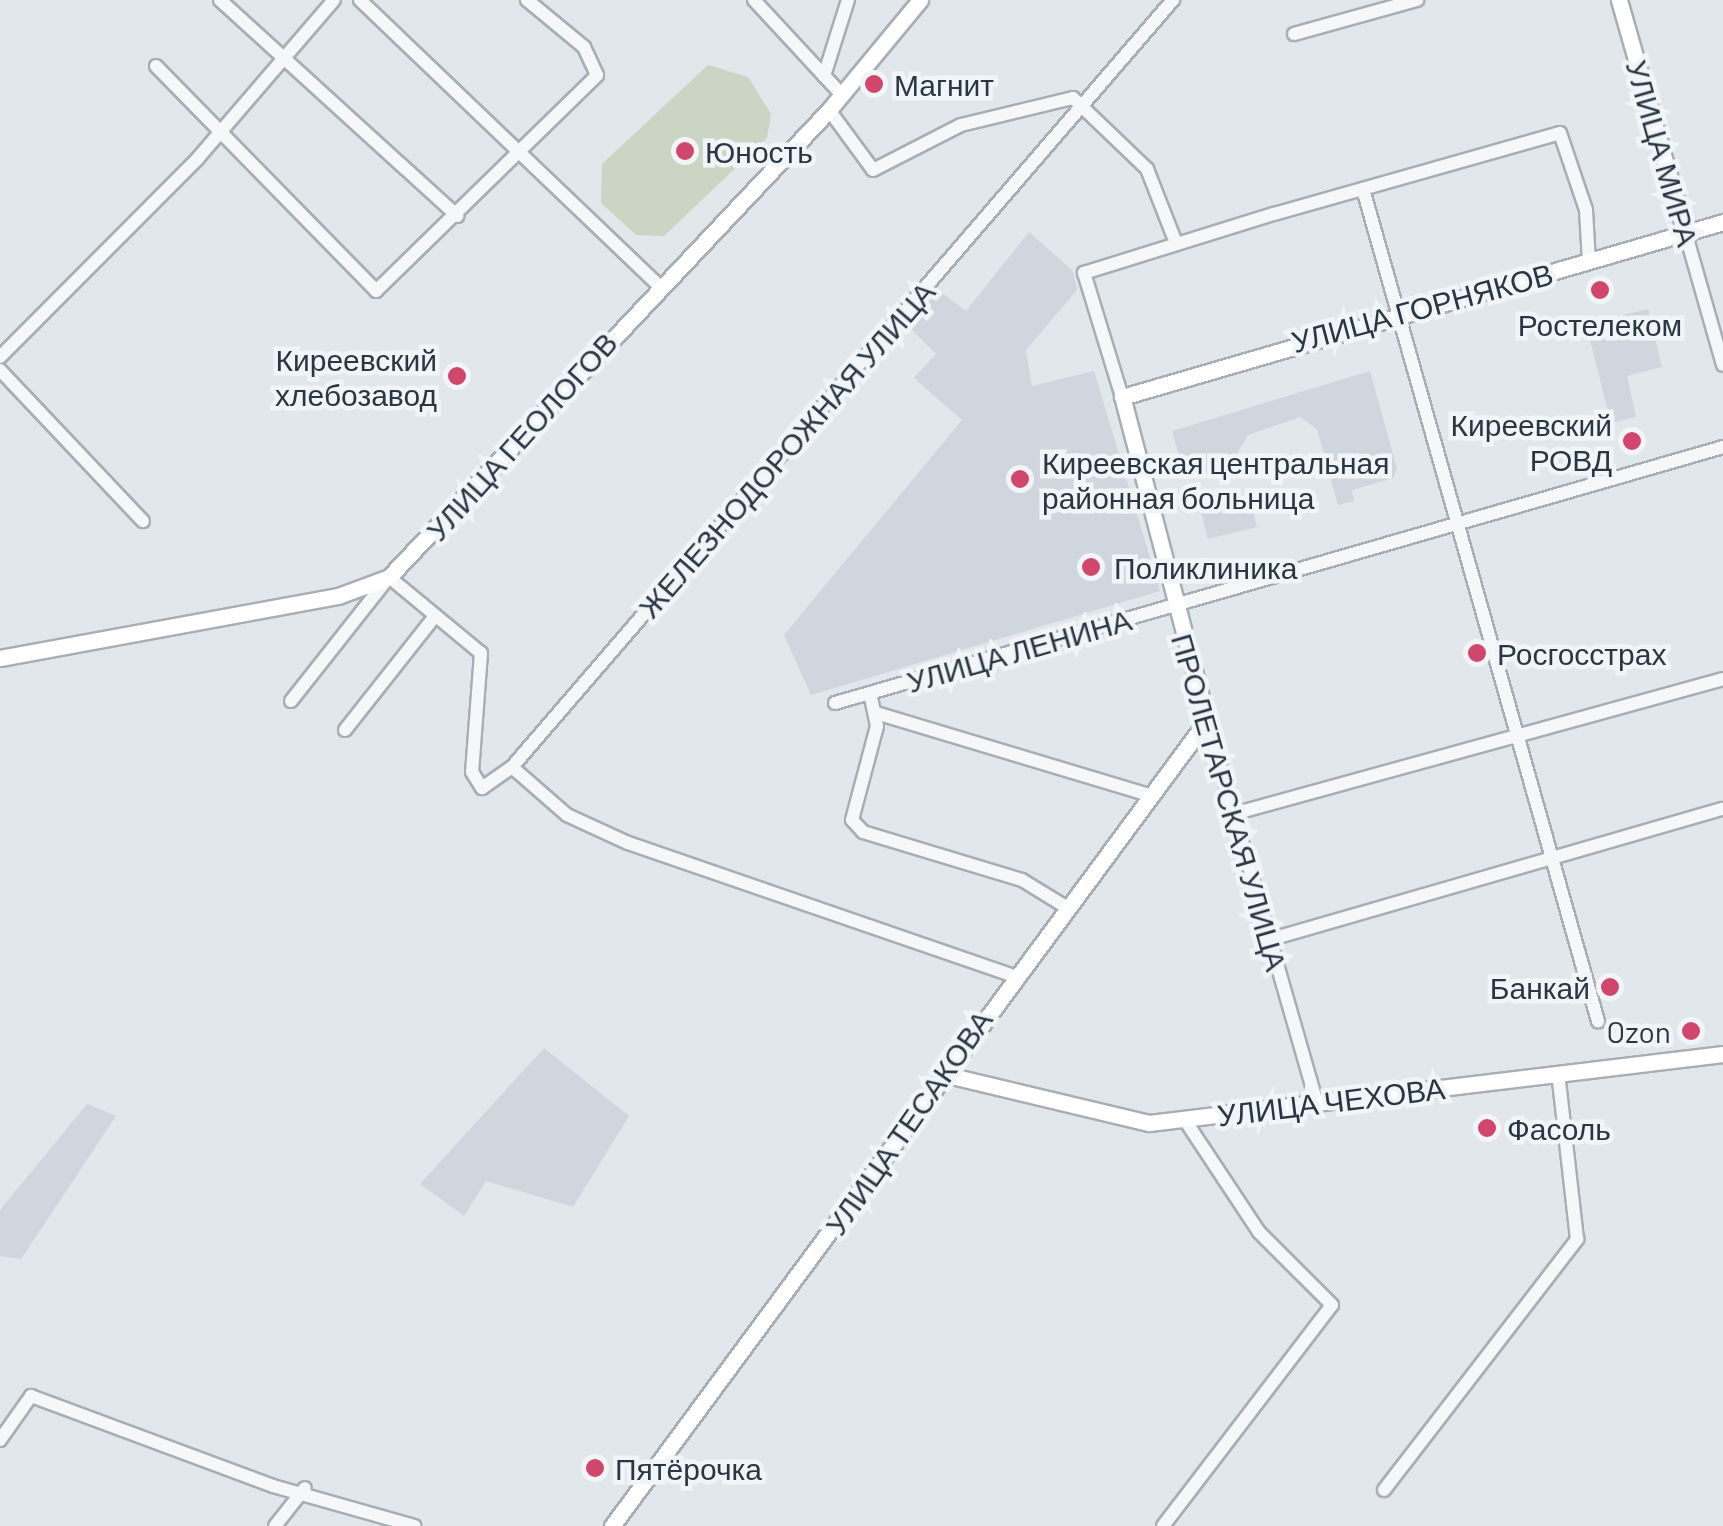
<!DOCTYPE html>
<meta charset="utf-8">
<style>
body{margin:0}
#map{position:relative;width:1723px;height:1526px;overflow:hidden;background:#e2e7eb;font-family:Barlow,sans-serif}
div>[style]{position:absolute}
.built>*{inset:0;background:#d0d6dd}
.green>*{inset:0;background:#cad5c3}
.roads{filter:drop-shadow(2px 0 #a7aeb5) drop-shadow(-2px 0 #a7aeb5) drop-shadow(0 2px #a7aeb5) drop-shadow(0 -2px #a7aeb5)}
.minor>*{height:12px;margin:-6px;padding:0 6px;transform-origin:6px;border-radius:6px;background:#f5f7f9}
.major>*{height:15px;margin:-7.5px;padding:0 7.5px;transform-origin:7.5px;border-radius:7.5px;background:#fff}
.dots>*{width:28px;height:28px;translate:-50% -50%;box-sizing:border-box;border:5px solid #f2f5f8;border-radius:50%}
span{translate:-50% -50%;white-space:nowrap;text-align:center;line-height:1.15;-webkit-text-stroke:9px #f2f5f8;paint-order:stroke}
.poi-label{font-size:30px;color:#2a3643}
.left{translate:0 -50%;text-align:left}
.right{translate:-100% -50%;text-align:right}
.street-label{font-size:30px;color:#2a3643}
</style>
<div id="map">
<div class="built">
<div style="clip-path:polygon(1029px 232px,1073px 271px,1077px 290px,1026px 350px,1032px 386px,1094px 371px,1160px 591px,811px 695px,784px 635px,962px 420px,914px 378px,936px 354px,907px 325px,938px 290px,966px 311px)"></div>
<div style="clip-path:polygon(1648px 309px,1662px 367px,1627px 376px,1636px 417px,1611px 423px,1586px 324px)"></div>
<div style="clip-path:polygon(1370px 371px,1397px 469px,1393px 478px,1352px 490px,1354px 501px,1338px 505px,1317px 429px,1300px 417px,1248px 435px,1231px 464px,1185px 478px,1172px 431px)"></div>
<div style="clip-path:polygon(1249px 495px,1257px 527px,1208px 539px,1200px 507px)"></div>
<div style="clip-path:polygon(544px 1048px,629px 1116px,573px 1207px,486px 1181px,464px 1216px,420px 1184px)"></div>
<div style="clip-path:polygon(87px 1104px,116px 1116px,21px 1259px,0 1256px,0 1210px)"></div>
</div>
<div class="green">
<div style="clip-path:polygon(708px 65px,748px 77px,771px 114px,767px 138px,664px 236px,636px 235px,601px 203px,602px 164px)"></div>
</div>
<div class="roads">
<div class="minor">
<div style="left:220px;top:0;width:321px;rotate:42.3deg"></div>
<div style="left:360px;top:0;width:412px;rotate:43.7deg"></div>
<div style="left:754px;top:0;width:129px;rotate:47.2deg"></div>
<div style="left:1294px;top:34px;width:128px;rotate:-15.5deg"></div>
<div style="left:156px;top:66px;width:315px;rotate:45.6deg"></div>
<div style="left:376px;top:291px;width:309px;rotate:-44.3deg"></div>
<div style="left:597px;top:75px;width:31px;rotate:-115deg"></div>
<div style="left:584px;top:47px;width:74px;rotate:-140.5deg"></div>
<div style="left:824px;top:76px;width:80px;rotate:-72.5deg"></div>
<div style="left:829px;top:110px;width:74px;rotate:53.7deg"></div>
<div style="left:873px;top:170px;width:99px;rotate:-27.1deg"></div>
<div style="left:961px;top:125px;width:115px;rotate:-13.6deg"></div>
<div style="left:1073px;top:98px;width:103px;rotate:43.8deg"></div>
<div style="left:1147px;top:169px;width:79px;rotate:68.6deg"></div>
<div style="left:1363px;top:189px;width:865px;rotate:74.23deg"></div>
<div style="left:1686px;top:235px;width:135px;rotate:74.1deg"></div>
<div style="left:0;top:357px;width:281px;rotate:-45.1deg"></div>
<div style="left:198px;top:158px;width:208px;rotate:-49.3deg"></div>
<div style="left:0;top:370px;width:208px;rotate:46.6deg"></div>
<div style="left:1122px;top:397px;width:130px;rotate:-107deg"></div>
<div style="left:1084px;top:273px;width:199px;rotate:-17.3deg"></div>
<div style="left:1274px;top:214px;width:297px;rotate:-15.8deg"></div>
<div style="left:1560px;top:133px;width:81px;rotate:71.3deg"></div>
<div style="left:1586px;top:210px;width:52px;rotate:86.7deg"></div>
<div style="left:870px;top:693px;width:34px;rotate:78deg"></div>
<div style="left:877px;top:726px;width:97px;rotate:104.9deg"></div>
<div style="left:852px;top:820px;width:16px;rotate:47deg"></div>
<div style="left:863px;top:832px;width:166px;rotate:16.8deg"></div>
<div style="left:1022px;top:880px;width:48px;rotate:31.4deg"></div>
<div style="left:291px;top:701px;width:158px;rotate:-51.7deg"></div>
<div style="left:389px;top:577px;width:119px;rotate:39.6deg"></div>
<div style="left:481px;top:653px;width:119px;rotate:94.3deg"></div>
<div style="left:472px;top:772px;width:19px;rotate:58deg"></div>
<div style="left:482px;top:788px;width:37px;rotate:-35deg"></div>
<div style="left:512px;top:767px;width:1013px;rotate:-49.25deg"></div>
<div style="left:835px;top:703px;width:924px;rotate:-16.08deg"></div>
<div style="left:876px;top:713px;width:286px;rotate:16.7deg"></div>
<div style="left:1207px;top:720px;width:396px;rotate:74deg"></div>
<div style="left:345px;top:730px;width:145px;rotate:-51.7deg"></div>
<div style="left:512px;top:767px;width:73px;rotate:41.1deg"></div>
<div style="left:567px;top:815px;width:67px;rotate:24.7deg"></div>
<div style="left:628px;top:843px;width:405px;rotate:19deg"></div>
<div style="left:1233px;top:814px;width:508px;rotate:-15.4deg"></div>
<div style="left:1268px;top:940px;width:473px;rotate:-16.1deg"></div>
<div style="left:0;top:1440px;width:54px;rotate:-54.8deg"></div>
<div style="left:31px;top:1396px;width:258px;rotate:20.4deg"></div>
<div style="left:273px;top:1486px;width:147px;rotate:15.8deg"></div>
<div style="left:1384px;top:1490px;width:317px;rotate:-52.4deg"></div>
<div style="left:1577px;top:1239px;width:167px;rotate:-96.5deg"></div>
<div style="left:275px;top:1526px;width:48px;rotate:-51.7deg"></div>
<div style="left:1163px;top:1526px;width:278px;rotate:-52.6deg"></div>
<div style="left:1332px;top:1305px;width:103px;rotate:-135deg"></div>
<div style="left:1259px;top:1232px;width:134px;rotate:-123.5deg"></div>
</div>
<div class="major">
<div style="left:1619px;top:0;width:244px;rotate:74.1deg"></div>
<div style="left:0;top:658px;width:344px;rotate:-10.4deg"></div>
<div style="left:338px;top:596px;width:54px;rotate:-20.4deg"></div>
<div style="left:389px;top:577px;width:642px;rotate:-46.71deg"></div>
<div style="left:829px;top:110px;width:143px;rotate:-50.4deg"></div>
<div style="left:943px;top:1074px;width:212px;rotate:13.4deg"></div>
<div style="left:1149px;top:1123px;width:578px;rotate:-6.85deg"></div>
<div style="left:612px;top:1526px;width:1002px;rotate:-53.56deg"></div>
<div style="left:1207px;top:720px;width:334px;rotate:-104.7deg"></div>
<div style="left:1122px;top:397px;width:626px;rotate:-16.23deg"></div>
</div>
</div>
<div class="dots">
<div style="left:874px;top:84px;background:#d1466d"></div>
<div style="left:685px;top:151px;background:#d1466d"></div>
<div style="left:1600px;top:290px;background:#d1466d"></div>
<div style="left:457px;top:376px;background:#d1466d"></div>
<div style="left:1632px;top:441px;background:#d1466d"></div>
<div style="left:1020px;top:479px;background:#d1466d"></div>
<div style="left:1091px;top:567px;background:#d1466d"></div>
<div style="left:1477px;top:653px;background:#d1466d"></div>
<div style="left:1610px;top:987px;background:#d1466d"></div>
<div style="left:1691px;top:1031px;background:#d1466d"></div>
<div style="left:1487px;top:1128px;background:#d1466d"></div>
<div style="left:595px;top:1468px;background:#d1466d"></div>
</div>
<div class="poi-label">
<span class="left" style="left:894px;top:84px">Магнит</span>
<span class="left" style="left:705px;top:151px">Юность</span>
<span style="left:1600px;top:324px">Ростелеком</span>
<span class="right" style="left:437px;top:376px">Киреевский<br>хлебозавод</span>
<span class="right" style="left:1612px;top:441px">Киреевский<br>РОВД</span>
<span class="left" style="left:1042px;top:479px">Киреевская центральная<br>районная больница</span>
<span class="left" style="left:1114px;top:567px">Поликлиника</span>
<span class="left" style="left:1497px;top:653px">Росгосстрах</span>
<span class="right" style="left:1590px;top:987px">Банкай</span>
<span class="right" style="left:1671px;top:1031px">Ozon</span>
<span class="left" style="left:1507px;top:1128px">Фасоль</span>
<span class="left" style="left:615px;top:1468px">Пятёрочка</span>
</div>
<div class="street-label">
<span style="left:1663px;top:153px;rotate:74deg">УЛИЦА МИРА</span>
<span style="left:1422px;top:307px;rotate:-15deg">УЛИЦА ГОРНЯКОВ</span>
<span style="left:521px;top:436px;rotate:-48deg">УЛИЦА ГЕОЛОГОВ</span>
<span style="left:786px;top:449px;rotate:-49deg">ЖЕЛЕЗНОДОРОЖНАЯ УЛИЦА</span>
<span style="left:1019px;top:650px;rotate:-16deg">УЛИЦА ЛЕНИНА</span>
<span style="left:1230px;top:802px;rotate:74deg">ПРОЛЕТАРСКАЯ УЛИЦА</span>
<span style="left:1331px;top:1101px;rotate:-7deg">УЛИЦА ЧЕХОВА</span>
<span style="left:908px;top:1122px;rotate:-55deg">УЛИЦА ТЕСАКОВА</span>
</div>
</div>
